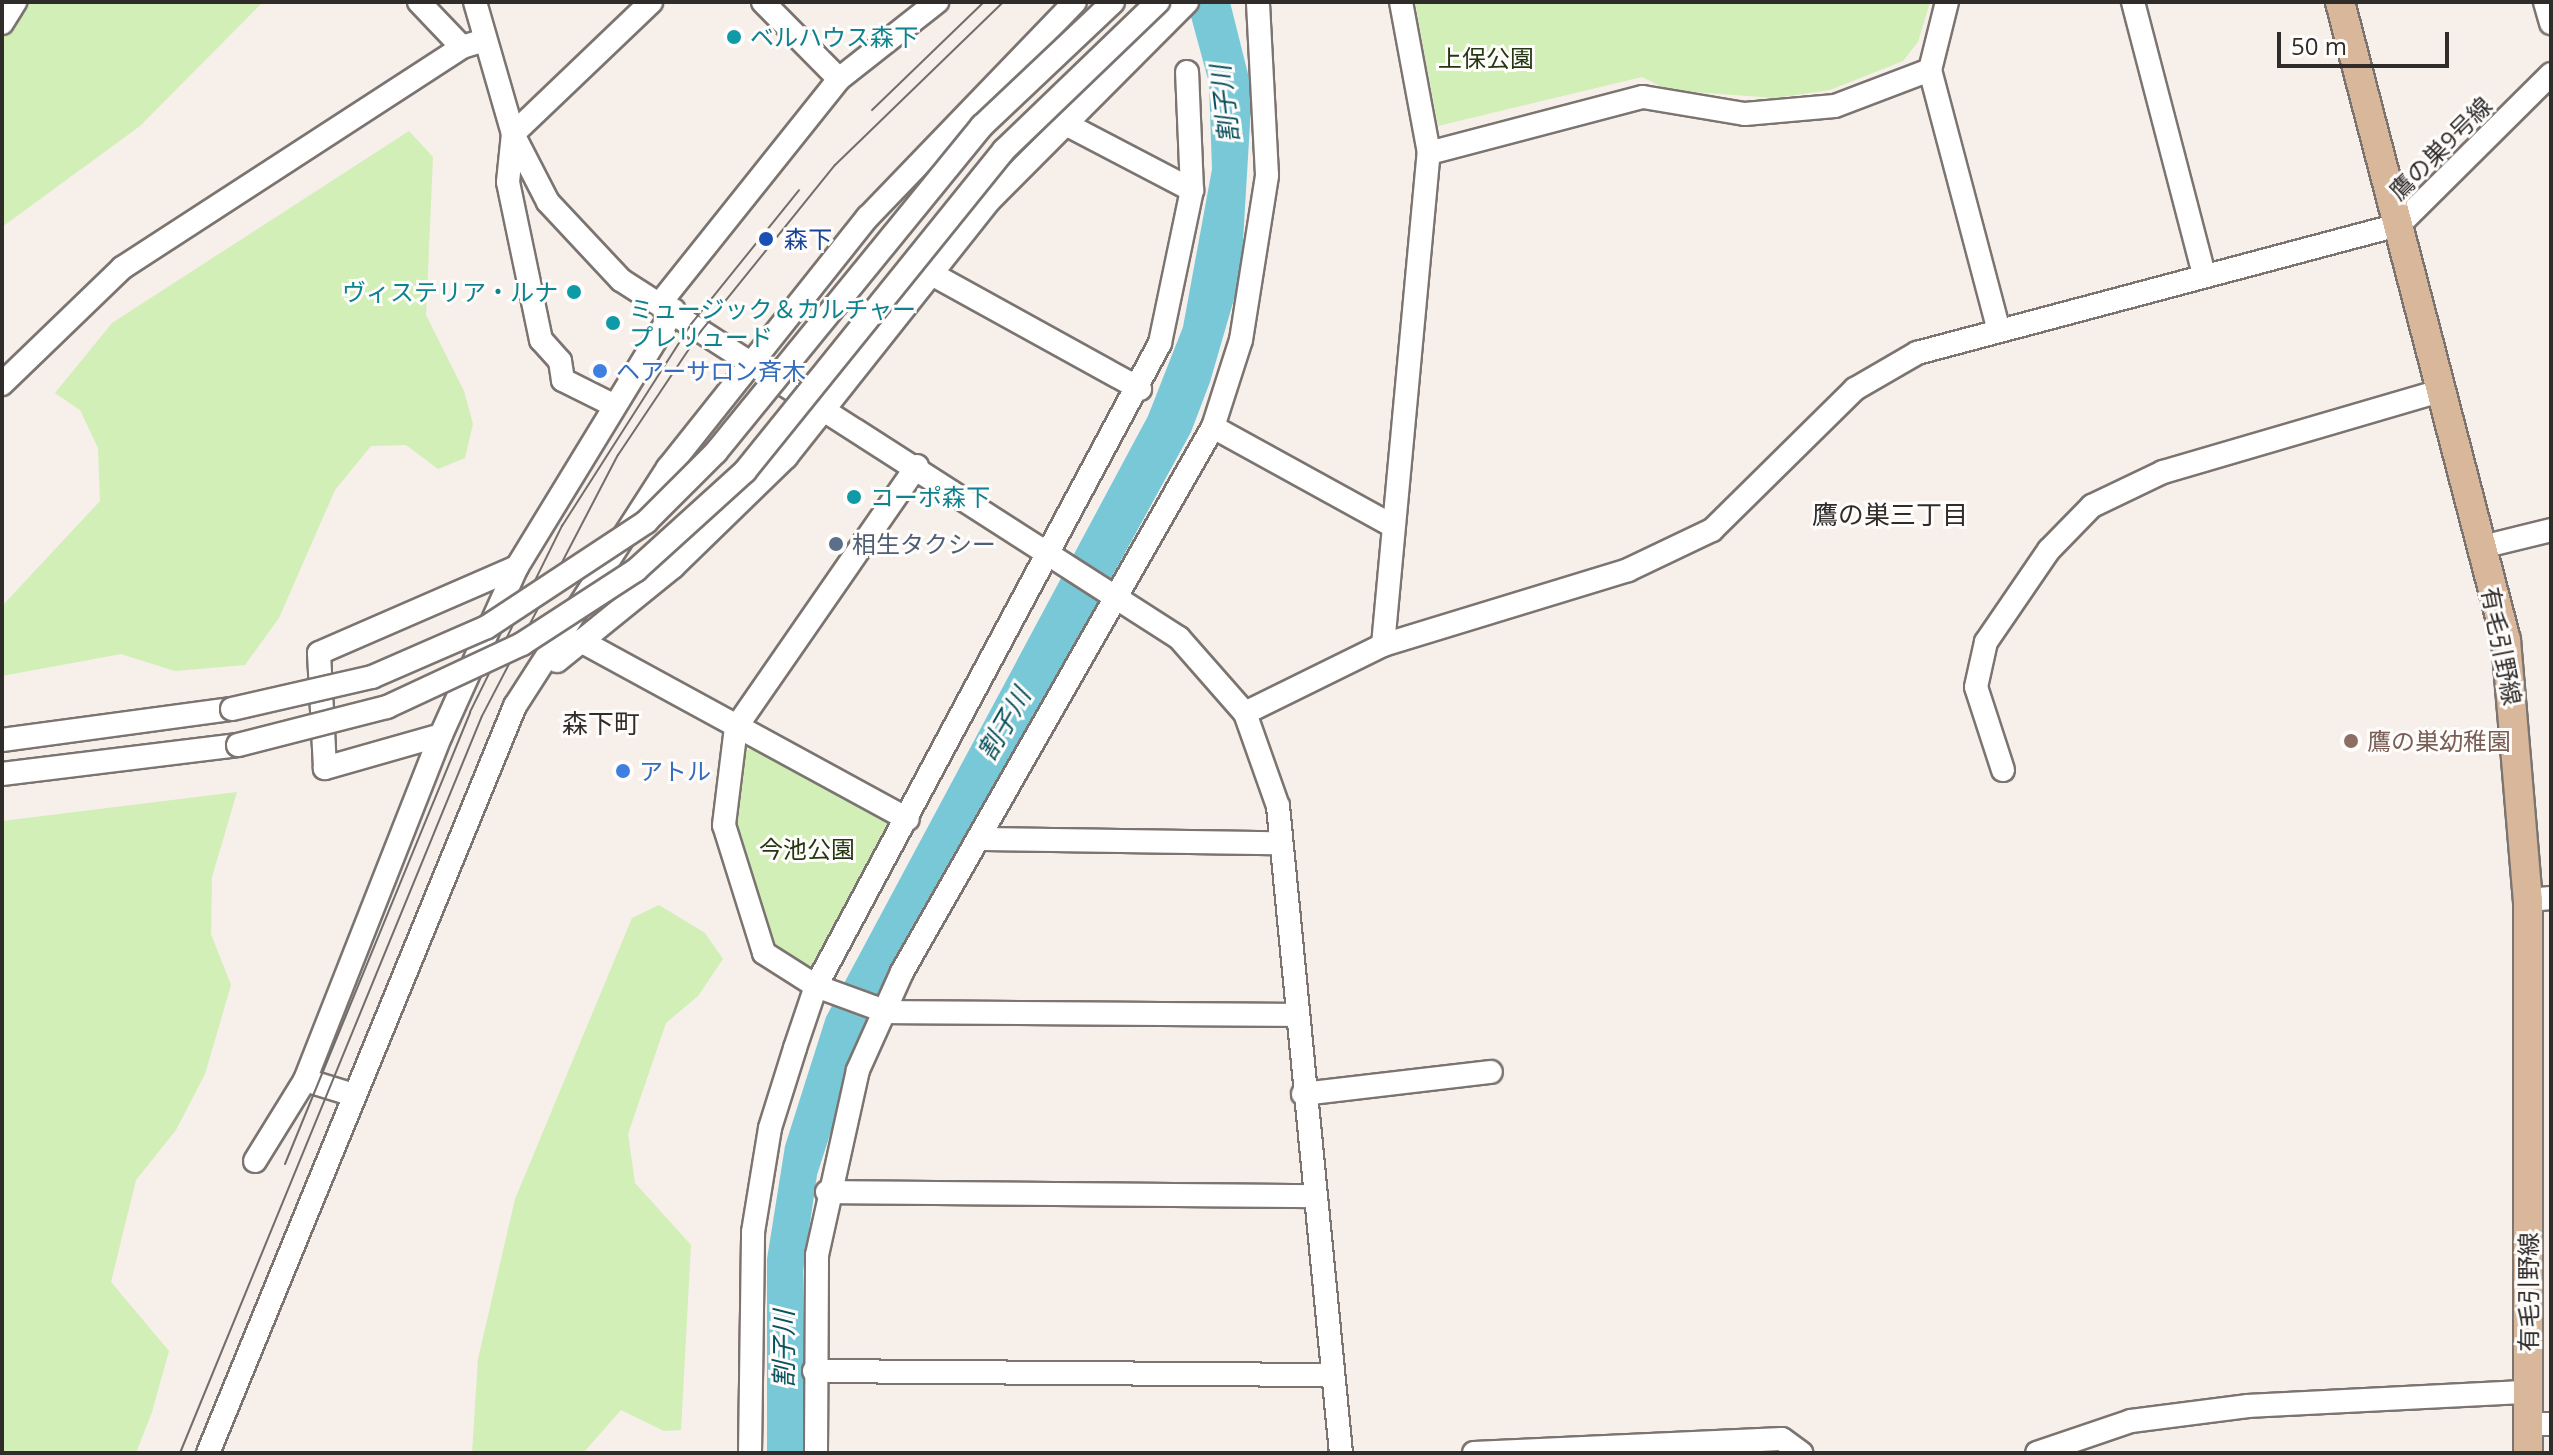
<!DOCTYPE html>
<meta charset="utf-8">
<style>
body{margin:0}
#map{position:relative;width:2553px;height:1455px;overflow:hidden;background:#f6efea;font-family:"Open Sans","Noto Sans JP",sans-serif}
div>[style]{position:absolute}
.green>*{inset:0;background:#d2efb7}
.water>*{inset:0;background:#78c8d7}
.roads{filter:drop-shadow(2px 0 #7b7470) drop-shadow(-2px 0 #7b7470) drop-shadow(0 2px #7b7470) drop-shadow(0 -2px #7b7470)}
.minor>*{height:22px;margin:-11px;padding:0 11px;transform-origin:11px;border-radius:11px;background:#fff}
.major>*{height:28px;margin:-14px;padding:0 14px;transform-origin:14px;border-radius:14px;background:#d9b79a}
.tram>*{height:2px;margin:-1px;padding:0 1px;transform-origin:1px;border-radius:1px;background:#716d6a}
.bridges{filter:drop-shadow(2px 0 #7b7470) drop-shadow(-2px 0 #7b7470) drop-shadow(0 2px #7b7470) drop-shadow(0 -2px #7b7470)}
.minor-bridge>*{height:22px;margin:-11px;padding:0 11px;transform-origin:11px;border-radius:11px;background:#fff}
.dots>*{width:22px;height:22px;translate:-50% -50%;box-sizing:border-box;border:4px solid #fffdfc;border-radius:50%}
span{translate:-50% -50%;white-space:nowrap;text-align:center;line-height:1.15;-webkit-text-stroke:6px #fffdfc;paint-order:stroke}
.culture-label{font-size:24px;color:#0d838f}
.left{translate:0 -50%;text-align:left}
.right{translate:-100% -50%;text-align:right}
.park-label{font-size:24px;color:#253710}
.street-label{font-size:24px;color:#2f2c2a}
.transit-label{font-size:24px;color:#164399}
.shop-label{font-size:24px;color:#366cbe}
.service-label{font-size:24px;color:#4e5e75}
.education-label{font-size:24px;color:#785e54}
.water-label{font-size:26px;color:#08515c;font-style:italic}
.neighbourhood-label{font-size:26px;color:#2f2c2a}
.frame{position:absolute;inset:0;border:4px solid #2f2c2a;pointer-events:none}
.scale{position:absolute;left:2277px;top:32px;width:172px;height:36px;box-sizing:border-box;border:4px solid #2f2c2a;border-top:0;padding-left:10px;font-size:24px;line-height:28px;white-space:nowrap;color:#2f2c2a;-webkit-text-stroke:6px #fffdfc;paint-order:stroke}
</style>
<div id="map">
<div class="green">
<div style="clip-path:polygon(2px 2px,263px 2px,140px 126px,2px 227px)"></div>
<div style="clip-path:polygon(1415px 2px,1930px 2px,1918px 42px,1903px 61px,1830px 90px,1774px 98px,1668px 90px,1642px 77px,1438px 126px)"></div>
<div style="clip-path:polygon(409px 131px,433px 157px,426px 315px,464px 391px,473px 424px,465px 458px,438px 469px,406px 445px,371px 446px,335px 490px,279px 618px,245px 665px,175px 671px,121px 654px,2px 676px,2px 606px,100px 501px,98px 448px,80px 410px,55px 393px,112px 323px)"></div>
<div style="clip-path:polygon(757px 749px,885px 819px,890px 829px,817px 964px,808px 966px,771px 941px,734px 837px,745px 750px)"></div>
<div style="clip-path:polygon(237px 792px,212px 877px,211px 934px,231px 985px,205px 1074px,176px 1130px,136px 1180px,111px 1282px,169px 1351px,152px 1412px,136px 1453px,2px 1453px,2px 821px)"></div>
<div style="clip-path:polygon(659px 905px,705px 933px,723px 959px,698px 996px,666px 1023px,628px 1134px,635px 1183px,691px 1245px,681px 1430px,664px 1431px,621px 1410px,583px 1453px,472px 1453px,478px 1359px,515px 1199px,632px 918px)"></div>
</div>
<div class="water">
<div style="clip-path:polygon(1187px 2px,1230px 2px,1252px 90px,1241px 275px,1210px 382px,1191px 432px,862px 1034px,817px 1175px,803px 1271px,803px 1453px,767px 1453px,767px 1259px,785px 1146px,826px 1017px,1148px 416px,1183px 327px,1212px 169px,1209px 83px)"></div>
</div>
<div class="roads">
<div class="minor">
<div style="left:419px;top:2px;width:62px;rotate:46.3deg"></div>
<div style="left:475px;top:2px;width:137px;rotate:73.9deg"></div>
<div style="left:513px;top:134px;width:76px;rotate:62.8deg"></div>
<div style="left:548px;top:202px;width:107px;rotate:46.9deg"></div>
<div style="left:621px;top:280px;width:663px;rotate:32.68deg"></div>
<div style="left:1179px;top:638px;width:100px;rotate:48.7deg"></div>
<div style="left:1245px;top:713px;width:99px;rotate:70.5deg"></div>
<div style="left:1278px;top:806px;width:650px;rotate:84.44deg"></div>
<div style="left:763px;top:2px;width:108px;rotate:45.4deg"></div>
<div style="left:2133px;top:2px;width:281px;rotate:75.4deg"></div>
<div style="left:2545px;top:2px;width:22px;rotate:74deg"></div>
<div style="left:2px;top:23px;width:25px;rotate:-58deg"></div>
<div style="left:1930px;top:70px;width:266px;rotate:75.2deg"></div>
<div style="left:1062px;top:122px;width:147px;rotate:27.6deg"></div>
<div style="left:1429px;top:153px;width:221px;rotate:-14.7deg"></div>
<div style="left:1643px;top:97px;width:103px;rotate:9.5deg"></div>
<div style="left:1745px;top:114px;width:90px;rotate:-5.1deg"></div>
<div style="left:1835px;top:106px;width:102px;rotate:-20.8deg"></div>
<div style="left:1930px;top:70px;width:70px;rotate:-76deg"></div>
<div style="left:930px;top:273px;width:240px;rotate:28.9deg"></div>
<div style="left:661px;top:302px;width:285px;rotate:-51.4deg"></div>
<div style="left:839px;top:79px;width:125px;rotate:-38.2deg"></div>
<div style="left:2px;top:384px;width:167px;rotate:-44deg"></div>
<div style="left:122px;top:268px;width:406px;rotate:-33deg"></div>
<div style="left:462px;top:47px;width:24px;rotate:-17deg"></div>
<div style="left:611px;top:404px;width:54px;rotate:-153.4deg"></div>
<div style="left:563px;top:380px;width:19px;rotate:-99deg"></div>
<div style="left:560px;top:361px;width:28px;rotate:-132deg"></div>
<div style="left:541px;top:340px;width:161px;rotate:-101.8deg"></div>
<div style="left:508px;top:182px;width:48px;rotate:-84.1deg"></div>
<div style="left:513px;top:134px;width:191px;rotate:-43.7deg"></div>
<div style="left:1213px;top:427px;width:205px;rotate:28.8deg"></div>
<div style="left:917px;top:466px;width:318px;rotate:124.7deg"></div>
<div style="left:736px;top:727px;width:99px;rotate:97deg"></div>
<div style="left:724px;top:825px;width:134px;rotate:72.6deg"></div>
<div style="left:764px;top:953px;width:62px;rotate:32.4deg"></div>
<div style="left:816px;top:986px;width:76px;rotate:20.1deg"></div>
<div style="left:887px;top:1012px;width:407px;rotate:0.4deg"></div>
<div style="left:2482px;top:547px;width:71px;rotate:-13.8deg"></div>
<div style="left:581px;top:641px;width:372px;rotate:28.6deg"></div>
<div style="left:1383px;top:645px;width:494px;rotate:-84.7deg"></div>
<div style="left:1429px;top:153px;width:154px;rotate:-100.5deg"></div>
<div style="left:557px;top:661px;width:149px;rotate:-39deg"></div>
<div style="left:673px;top:567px;width:158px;rotate:-44.2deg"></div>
<div style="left:786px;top:457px;width:328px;rotate:-51.6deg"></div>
<div style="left:990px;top:200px;width:279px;rotate:-45.1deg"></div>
<div style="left:1245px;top:713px;width:154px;rotate:-26.2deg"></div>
<div style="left:1383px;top:645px;width:256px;rotate:-17deg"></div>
<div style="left:1628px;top:570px;width:93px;rotate:-25.5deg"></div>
<div style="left:1712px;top:530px;width:201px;rotate:-44.6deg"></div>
<div style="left:1855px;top:389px;width:72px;rotate:-30.1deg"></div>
<div style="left:1917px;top:353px;width:499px;rotate:-14.9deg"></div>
<div style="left:2399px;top:225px;width:214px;rotate:-44.8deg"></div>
<div style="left:441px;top:735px;width:121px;rotate:164.1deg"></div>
<div style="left:325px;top:768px;width:115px;rotate:-93deg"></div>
<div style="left:319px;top:653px;width:216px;rotate:-23.5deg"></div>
<div style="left:2px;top:740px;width:232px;rotate:-7.7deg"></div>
<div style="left:2003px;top:770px;width:87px;rotate:-108deg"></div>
<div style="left:1976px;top:687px;width:46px;rotate:-77.5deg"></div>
<div style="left:1986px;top:642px;width:112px;rotate:-55.6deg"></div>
<div style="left:2049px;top:550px;width:62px;rotate:-45.7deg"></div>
<div style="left:2092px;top:506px;width:79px;rotate:-25.6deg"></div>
<div style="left:2163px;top:472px;width:289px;rotate:-16.3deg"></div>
<div style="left:2px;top:774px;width:238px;rotate:-7deg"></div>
<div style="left:978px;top:839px;width:303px;rotate:0.8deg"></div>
<div style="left:2528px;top:900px;width:23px;rotate:-5deg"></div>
<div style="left:305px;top:1080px;width:51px;rotate:17deg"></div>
<div style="left:1303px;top:1094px;width:189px;rotate:-6.7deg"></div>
<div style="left:255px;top:1161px;width:95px;rotate:-58.3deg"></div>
<div style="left:305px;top:1080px;width:371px;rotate:-68.5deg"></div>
<div style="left:441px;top:735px;width:184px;rotate:-65.7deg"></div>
<div style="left:517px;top:567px;width:301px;rotate:-58.6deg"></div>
<div style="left:827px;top:1192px;width:485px;rotate:0.5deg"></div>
<div style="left:814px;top:1371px;width:515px;rotate:0.45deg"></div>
<div style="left:2528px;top:1424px;width:23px"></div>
<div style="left:208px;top:1453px;width:808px;rotate:-67.66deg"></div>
<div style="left:515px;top:706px;width:283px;rotate:-57.3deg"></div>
<div style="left:668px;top:468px;width:321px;rotate:-51.5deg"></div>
<div style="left:868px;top:217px;width:298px;rotate:-46.1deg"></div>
<div style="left:750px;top:1453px;width:221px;rotate:-89.2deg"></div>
<div style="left:753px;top:1232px;width:105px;rotate:-80.7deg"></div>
<div style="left:770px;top:1128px;width:84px;rotate:-72.6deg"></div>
<div style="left:795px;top:1048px;width:65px;rotate:-71.3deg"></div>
<div style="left:816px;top:986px;width:729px;rotate:-61.85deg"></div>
<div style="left:1160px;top:343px;width:156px;rotate:-78.2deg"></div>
<div style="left:1192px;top:190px;width:118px;rotate:-92.4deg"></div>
<div style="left:816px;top:1453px;width:198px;rotate:-89.7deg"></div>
<div style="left:817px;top:1255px;width:189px;rotate:-77.5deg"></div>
<div style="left:858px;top:1070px;width:107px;rotate:-65.8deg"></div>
<div style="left:902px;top:972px;width:627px;rotate:-60.29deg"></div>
<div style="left:1213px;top:427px;width:91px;rotate:-72.2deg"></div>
<div style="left:1241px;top:340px;width:167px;rotate:-81deg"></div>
<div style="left:1267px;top:175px;width:173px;rotate:-93deg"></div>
<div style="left:1474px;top:1453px;width:308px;rotate:-2.6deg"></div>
<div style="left:1782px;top:1439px;width:24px;rotate:36deg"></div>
<div style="left:2037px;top:1453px;width:99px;rotate:-18.8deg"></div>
<div style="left:2131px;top:1421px;width:118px;rotate:-7.3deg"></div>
<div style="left:2248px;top:1406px;width:279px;rotate:-2.9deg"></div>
</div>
<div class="major">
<div style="left:2340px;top:2px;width:659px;rotate:75.42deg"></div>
<div style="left:2506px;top:640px;width:261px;rotate:85.2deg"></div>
<div style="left:2528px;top:900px;width:553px;rotate:90deg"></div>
</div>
</div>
<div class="tram">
<div style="left:872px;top:110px;width:156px;rotate:-44deg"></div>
<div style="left:285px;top:1164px;width:488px;rotate:-67.7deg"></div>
<div style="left:470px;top:712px;width:208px;rotate:-63.7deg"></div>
<div style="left:562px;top:526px;width:240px;rotate:-57.4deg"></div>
<div style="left:691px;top:324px;width:172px;rotate:-51.1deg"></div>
<div style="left:180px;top:1453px;width:796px;rotate:-67.72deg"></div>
<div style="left:482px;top:716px;width:294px;rotate:-62.5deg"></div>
<div style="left:618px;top:455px;width:149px;rotate:-56.2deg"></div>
<div style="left:701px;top:331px;width:213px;rotate:-51.1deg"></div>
<div style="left:835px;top:165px;width:234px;rotate:-44.1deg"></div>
</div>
<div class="bridges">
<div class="minor-bridge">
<div style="left:232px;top:709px;width:144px;rotate:-12.9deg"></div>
<div style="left:372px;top:677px;width:125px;rotate:-23.5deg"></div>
<div style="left:487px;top:627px;width:191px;rotate:-33.4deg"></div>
<div style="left:646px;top:522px;width:99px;rotate:-45deg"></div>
<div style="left:716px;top:452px;width:421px;rotate:-50.8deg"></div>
<div style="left:982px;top:126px;width:180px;rotate:-43.4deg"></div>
<div style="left:238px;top:745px;width:154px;rotate:-14.3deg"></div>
<div style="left:387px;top:707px;width:149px;rotate:-25deg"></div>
<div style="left:522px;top:644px;width:136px;rotate:-33deg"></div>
<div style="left:636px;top:570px;width:147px;rotate:-42.2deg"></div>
<div style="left:745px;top:471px;width:412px;rotate:-51.1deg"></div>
<div style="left:1004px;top:150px;width:214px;rotate:-43.9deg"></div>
</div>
</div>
<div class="dots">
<div style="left:734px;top:37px;background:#0f9aa8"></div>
<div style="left:766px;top:239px;background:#1a4fb4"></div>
<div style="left:574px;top:292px;background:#0f9aa8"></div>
<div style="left:613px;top:323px;background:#0f9aa8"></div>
<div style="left:600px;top:371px;background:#3f7fe0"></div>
<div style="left:854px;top:497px;background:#0f9aa8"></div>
<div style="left:836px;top:544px;background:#5c6f8a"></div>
<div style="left:2351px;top:741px;background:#8d6e63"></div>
<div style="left:623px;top:771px;background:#3f7fe0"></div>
</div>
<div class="culture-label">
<span class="left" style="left:750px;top:37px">ベルハウス森下</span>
<span class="right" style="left:558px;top:292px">ヴィステリア・ルナ</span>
<span class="left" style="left:629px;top:323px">ミュージック＆カルチャー<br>プレリュード</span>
<span class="left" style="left:870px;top:497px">コーポ森下</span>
</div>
<div class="park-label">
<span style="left:1486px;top:58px">上保公園</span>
<span style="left:807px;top:849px">今池公園</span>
</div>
<div class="street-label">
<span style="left:2440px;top:148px;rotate:-45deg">鷹の巣9号線</span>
<span style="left:2502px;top:646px;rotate:79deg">有毛引野線</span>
<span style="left:2528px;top:1292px;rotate:-90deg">有毛引野線</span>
</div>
<div class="transit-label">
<span class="left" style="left:784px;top:239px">森下</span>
</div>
<div class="shop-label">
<span class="left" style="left:616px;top:371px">ヘアーサロン斉木</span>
<span class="left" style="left:639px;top:771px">アトル</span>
</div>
<div class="service-label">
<span class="left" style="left:852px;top:544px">相生タクシー</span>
</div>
<div class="education-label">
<span class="left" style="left:2367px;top:741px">鷹の巣幼稚園</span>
</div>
<div class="water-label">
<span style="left:1225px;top:104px;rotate:-97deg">割子川</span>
<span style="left:1004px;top:724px;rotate:-60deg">割子川</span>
<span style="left:784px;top:1349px;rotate:-90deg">割子川</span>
</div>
<div class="neighbourhood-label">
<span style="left:1890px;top:515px">鷹の巣三丁目</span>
<span style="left:601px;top:724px">森下町</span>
</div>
<div class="frame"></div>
<div class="scale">50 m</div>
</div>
